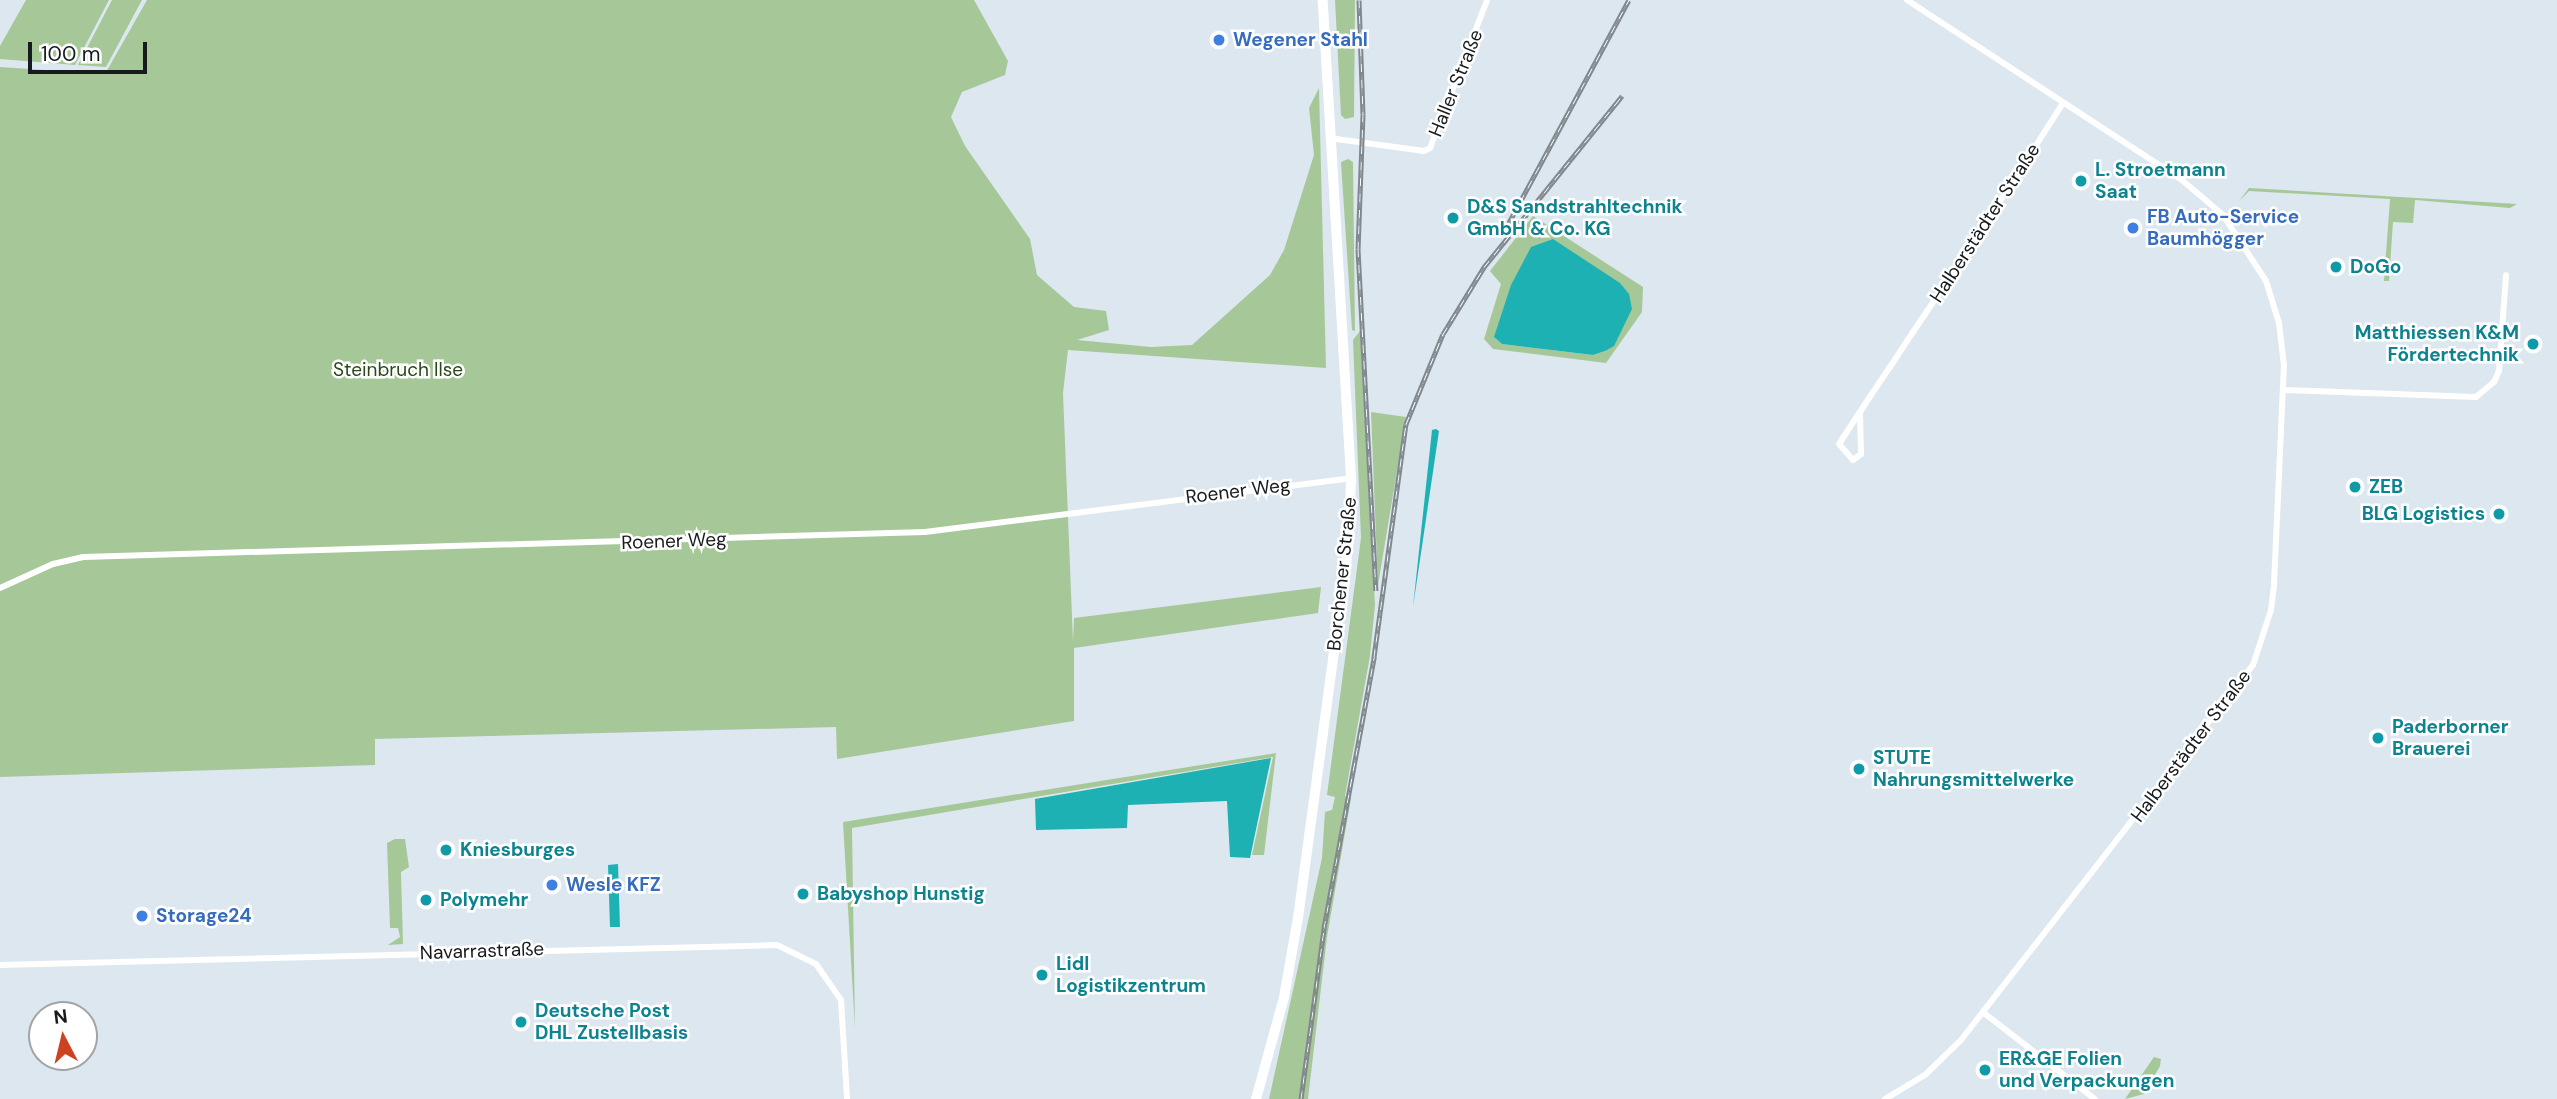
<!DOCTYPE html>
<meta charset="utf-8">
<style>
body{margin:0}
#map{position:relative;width:2557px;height:1099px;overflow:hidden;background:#dce7f0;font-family:"DM Sans",sans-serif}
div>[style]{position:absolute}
.green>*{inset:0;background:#a6c898}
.water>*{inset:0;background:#1db1b4}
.minor>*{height:6px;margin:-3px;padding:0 3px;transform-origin:3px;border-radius:3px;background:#fff}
.secondary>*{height:10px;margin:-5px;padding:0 5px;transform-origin:5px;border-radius:5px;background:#fff}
.rail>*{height:5px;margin-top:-2.5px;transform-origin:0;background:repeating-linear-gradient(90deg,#fff 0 8px,#80888e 0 16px);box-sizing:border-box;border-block:2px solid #80888e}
.dots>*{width:19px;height:19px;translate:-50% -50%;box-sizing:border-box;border:4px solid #fff;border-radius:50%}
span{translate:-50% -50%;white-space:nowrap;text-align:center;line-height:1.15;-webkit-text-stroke:5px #fff;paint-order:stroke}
.shop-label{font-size:19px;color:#366cbe;font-weight:700}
.left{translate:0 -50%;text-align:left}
.street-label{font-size:19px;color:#171b1e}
.culture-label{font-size:19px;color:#0d838f;font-weight:700}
.right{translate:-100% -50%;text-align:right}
.park-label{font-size:19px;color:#284918}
.north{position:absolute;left:28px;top:1001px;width:70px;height:70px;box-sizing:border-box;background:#fff;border:2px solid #a2a4a5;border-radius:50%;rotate:353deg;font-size:19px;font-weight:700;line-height:28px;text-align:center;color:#171b1e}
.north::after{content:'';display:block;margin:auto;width:24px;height:32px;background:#cd4321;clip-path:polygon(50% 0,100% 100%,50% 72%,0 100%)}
.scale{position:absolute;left:28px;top:42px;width:119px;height:32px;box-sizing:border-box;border:4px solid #171b1e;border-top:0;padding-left:9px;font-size:21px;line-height:24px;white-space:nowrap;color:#171b1e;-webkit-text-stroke:5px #fff;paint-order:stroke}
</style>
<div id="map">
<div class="green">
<div style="clip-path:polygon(26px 0,109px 0,75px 65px,0 59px,0 46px)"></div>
<div style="clip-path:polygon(112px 0,142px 0,106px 67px,78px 65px)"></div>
<div style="clip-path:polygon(147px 0,974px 0,1008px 61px,1005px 75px,962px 92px,951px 117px,965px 146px,1030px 239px,1037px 275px,1074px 307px,1106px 311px,1109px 330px,1077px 340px,1151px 347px,1192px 345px,1270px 275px,1284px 250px,1314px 155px,1309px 108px,1319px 88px,1326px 368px,1068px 350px,1063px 393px,1073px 641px,1074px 618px,1321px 587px,1318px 613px,1074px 648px,1074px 721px,837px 759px,836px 727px,375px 739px,375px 765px,0 777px,0 67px,105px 74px)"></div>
<div style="clip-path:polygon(1335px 0,1355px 0,1354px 117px,1345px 119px,1341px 115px)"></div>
<div style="clip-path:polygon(1348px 159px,1353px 162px,1355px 331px,1352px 330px,1341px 162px)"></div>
<div style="clip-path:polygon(2249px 188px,2517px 204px,2510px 208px,2415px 200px,2413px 223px,2393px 222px,2389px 281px,2384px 281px,2390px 199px,2249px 191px,2239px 201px)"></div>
<div style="clip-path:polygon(evenodd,1533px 216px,1643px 287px,1642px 312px,1606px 363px,1493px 349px,1484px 339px,1501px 284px,1490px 271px,1533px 216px,1494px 337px,1605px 351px,1593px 355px,1502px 344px,1494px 337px)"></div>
<div style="clip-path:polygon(1360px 331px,1375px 605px,1370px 656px,1345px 796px,1351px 798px,1327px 937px,1308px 1099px,1269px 1099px,1322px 858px,1325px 812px,1332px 810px,1335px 797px,1327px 795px,1361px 538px,1353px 340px)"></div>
<div style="clip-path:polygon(1371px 412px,1406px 417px,1378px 585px,1377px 562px)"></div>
<div style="clip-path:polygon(1276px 753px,1264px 855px,1252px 855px,1273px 757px,852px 828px,855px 1029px,843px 822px)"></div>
<div style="clip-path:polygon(395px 839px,405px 839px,409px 867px,401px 872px,403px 944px,388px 945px,400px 937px,398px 928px,390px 928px,387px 843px)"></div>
<div style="clip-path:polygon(2154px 1057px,2161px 1059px,2160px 1066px,2144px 1094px,2125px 1099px)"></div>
</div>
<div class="water">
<div style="clip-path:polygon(1553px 239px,1620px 283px,1629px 294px,1632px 309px,1614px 346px,1605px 351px,1593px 355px,1502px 344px,1494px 337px,1511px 285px,1531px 247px)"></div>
<div style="clip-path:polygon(1436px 429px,1439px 431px,1413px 607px,1432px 430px)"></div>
<div style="clip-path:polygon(1271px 758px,1250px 858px,1230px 857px,1227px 801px,1128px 805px,1127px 828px,1036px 830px,1035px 799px)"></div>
<div style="clip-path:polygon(618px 864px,620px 927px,610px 927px,608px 865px)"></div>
</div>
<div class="minor">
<div style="left:1329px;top:138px;width:96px;rotate:7.8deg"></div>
<div style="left:1424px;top:151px;width:7px;rotate:-27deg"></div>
<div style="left:1430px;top:148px;width:159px;rotate:-68.9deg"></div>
<div style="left:2283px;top:390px;width:193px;rotate:2.1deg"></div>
<div style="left:2476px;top:397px;width:23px;rotate:-40deg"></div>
<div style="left:2494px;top:382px;width:12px;rotate:-66deg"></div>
<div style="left:2499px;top:371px;width:96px;rotate:-85.8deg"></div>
<div style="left:1860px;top:412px;width:42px;rotate:88.6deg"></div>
<div style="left:1861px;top:454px;width:10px;rotate:143deg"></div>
<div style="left:1853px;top:460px;width:21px;rotate:-131deg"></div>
<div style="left:1839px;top:444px;width:38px;rotate:-57deg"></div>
<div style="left:1860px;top:412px;width:17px;rotate:-57deg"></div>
<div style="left:1869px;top:398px;width:37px;rotate:-56deg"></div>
<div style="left:1890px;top:367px;width:42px;rotate:-56.7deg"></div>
<div style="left:1913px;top:332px;width:118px;rotate:-56deg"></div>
<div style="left:1979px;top:234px;width:156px;rotate:-57.3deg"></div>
<div style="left:0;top:588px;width:58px;rotate:-24.4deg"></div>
<div style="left:53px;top:564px;width:31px;rotate:-13deg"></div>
<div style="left:83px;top:557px;width:842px;rotate:-1.7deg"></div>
<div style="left:925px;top:532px;width:429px;rotate:-7.2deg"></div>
<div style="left:0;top:965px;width:777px;rotate:-1.47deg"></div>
<div style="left:777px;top:945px;width:43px;rotate:26deg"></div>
<div style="left:816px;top:964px;width:44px;rotate:55.2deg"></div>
<div style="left:841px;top:1000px;width:99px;rotate:86.5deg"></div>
<div style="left:1984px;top:1013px;width:140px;rotate:37.8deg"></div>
<div style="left:1885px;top:1099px;width:47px;rotate:-31deg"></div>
<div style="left:1925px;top:1075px;width:50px;rotate:-44.2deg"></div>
<div style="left:1961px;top:1040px;width:475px;rotate:-52.1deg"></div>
<div style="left:2253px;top:665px;width:58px;rotate:-71.9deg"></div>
<div style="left:2271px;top:610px;width:26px;rotate:-83deg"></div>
<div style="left:2274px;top:584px;width:218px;rotate:-87.4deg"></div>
<div style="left:2284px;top:366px;width:43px;rotate:-96.6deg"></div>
<div style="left:2279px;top:323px;width:44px;rotate:-107.2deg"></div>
<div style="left:2266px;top:281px;width:79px;rotate:-123.1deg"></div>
<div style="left:2223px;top:215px;width:54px;rotate:-139.5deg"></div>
<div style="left:2182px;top:180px;width:329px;rotate:-146.8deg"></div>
</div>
<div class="secondary">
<div style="left:1256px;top:1099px;width:106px;rotate:-74.6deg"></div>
<div style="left:1284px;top:997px;width:80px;rotate:-80deg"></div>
<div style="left:1298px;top:918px;width:382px;rotate:-82.3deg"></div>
<div style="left:1349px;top:539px;width:61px;rotate:-88.1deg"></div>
<div style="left:1351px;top:478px;width:479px;rotate:-93.4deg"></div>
</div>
<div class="rail">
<div style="left:1359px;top:0;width:114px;rotate:88deg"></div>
<div style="left:1363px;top:114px;width:135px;rotate:92.1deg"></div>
<div style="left:1358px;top:249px;width:342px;rotate:87deg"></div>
<div style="left:1505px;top:230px;width:261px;rotate:-61.7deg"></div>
<div style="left:1301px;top:1099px;width:173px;rotate:-82.3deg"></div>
<div style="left:1324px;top:928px;width:276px;rotate:-79.5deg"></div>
<div style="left:1374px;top:657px;width:235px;rotate:-82.2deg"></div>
<div style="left:1406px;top:424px;width:97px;rotate:-67.7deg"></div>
<div style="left:1443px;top:334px;width:79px;rotate:-58.5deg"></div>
<div style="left:1484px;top:267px;width:220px;rotate:-51.1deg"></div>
</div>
<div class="dots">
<div style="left:1219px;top:40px;background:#3f7fe0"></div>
<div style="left:2081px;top:181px;background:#0f9aa8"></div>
<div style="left:1453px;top:218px;background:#0f9aa8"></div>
<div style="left:2133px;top:228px;background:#3f7fe0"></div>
<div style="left:2336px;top:267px;background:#0f9aa8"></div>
<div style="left:2533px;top:344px;background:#0f9aa8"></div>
<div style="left:2355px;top:487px;background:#0f9aa8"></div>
<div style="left:2499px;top:514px;background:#0f9aa8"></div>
<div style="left:2378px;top:738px;background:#0f9aa8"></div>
<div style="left:1859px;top:769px;background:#0f9aa8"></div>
<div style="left:446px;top:850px;background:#0f9aa8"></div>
<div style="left:552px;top:885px;background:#3f7fe0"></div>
<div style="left:803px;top:894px;background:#0f9aa8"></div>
<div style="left:426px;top:900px;background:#0f9aa8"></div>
<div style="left:142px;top:916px;background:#3f7fe0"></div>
<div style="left:1042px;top:975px;background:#0f9aa8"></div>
<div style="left:521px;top:1022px;background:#0f9aa8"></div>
<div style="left:1985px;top:1070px;background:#0f9aa8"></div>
</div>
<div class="shop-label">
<span class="left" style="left:1233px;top:40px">Wegener Stahl</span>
<span class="left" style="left:2147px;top:228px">FB Auto-Service<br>Baumhögger</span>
<span class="left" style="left:566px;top:885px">Wesle KFZ</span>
<span class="left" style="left:156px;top:916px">Storage24</span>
</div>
<div class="street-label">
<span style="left:1456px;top:83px;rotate:-68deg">Haller Straße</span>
<span style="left:1985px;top:223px;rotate:-57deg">Halberstädter Straße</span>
<span style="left:1238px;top:491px;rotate:-7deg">Roener Weg</span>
<span style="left:674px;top:541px;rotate:-2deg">Roener Weg</span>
<span style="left:1342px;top:574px;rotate:-84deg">Borchener Straße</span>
<span style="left:2191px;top:746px;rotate:-53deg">Halberstädter Straße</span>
<span style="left:482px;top:951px;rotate:-2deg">Navarrastraße</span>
</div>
<div class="culture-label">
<span class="left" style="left:2095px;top:181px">L. Stroetmann<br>Saat</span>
<span class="left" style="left:1467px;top:218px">D&amp;S Sandstrahltechnik<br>GmbH &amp; Co. KG</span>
<span class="left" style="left:2350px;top:267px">DoGo</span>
<span class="right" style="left:2519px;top:344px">Matthiessen K&amp;M<br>Fördertechnik</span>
<span class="left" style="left:2369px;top:487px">ZEB</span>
<span class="right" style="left:2485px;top:514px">BLG Logistics</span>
<span class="left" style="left:2392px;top:738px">Paderborner<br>Brauerei</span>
<span class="left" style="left:1873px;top:769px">STUTE<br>Nahrungsmittelwerke</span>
<span class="left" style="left:460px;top:850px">Kniesburges</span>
<span class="left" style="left:817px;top:894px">Babyshop Hunstig</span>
<span class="left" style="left:440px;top:900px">Polymehr</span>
<span class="left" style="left:1056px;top:975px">Lidl<br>Logistikzentrum</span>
<span class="left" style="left:535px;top:1022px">Deutsche Post<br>DHL Zustellbasis</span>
<span class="left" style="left:1999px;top:1070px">ER&amp;GE Folien<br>und Verpackungen</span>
</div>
<div class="park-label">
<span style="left:398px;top:370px">Steinbruch Ilse</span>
</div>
<div class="north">N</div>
<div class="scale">100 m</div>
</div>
